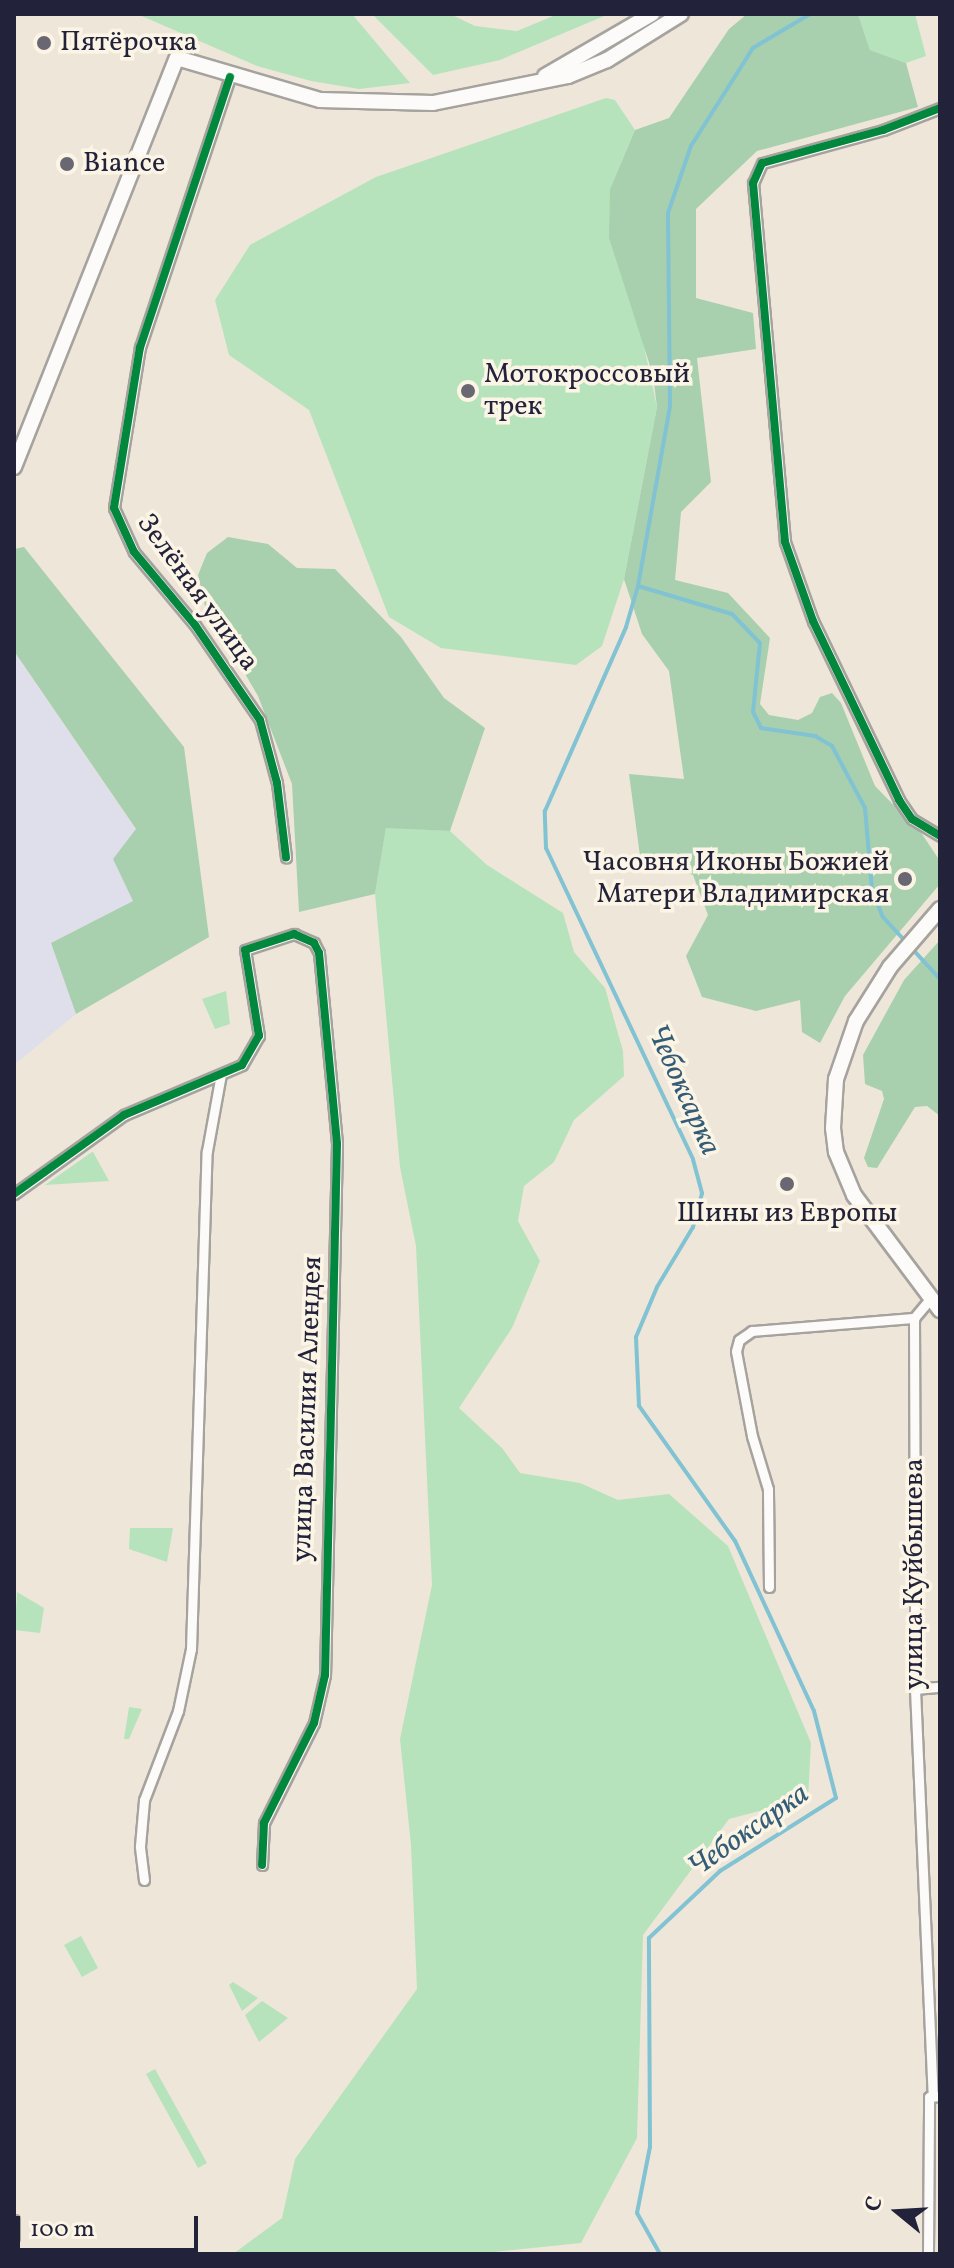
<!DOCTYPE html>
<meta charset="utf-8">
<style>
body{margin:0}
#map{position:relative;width:954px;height:2268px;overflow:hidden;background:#eee6d9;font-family:Vollkorn,serif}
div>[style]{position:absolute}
.built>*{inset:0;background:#dfdfeb}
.green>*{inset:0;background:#b6e3bc}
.forest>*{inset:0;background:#a8d0ae}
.stream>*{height:4px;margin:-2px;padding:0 2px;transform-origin:2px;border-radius:2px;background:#81c2d3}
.roads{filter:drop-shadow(2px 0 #a6a29e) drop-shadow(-2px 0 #a6a29e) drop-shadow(0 2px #a6a29e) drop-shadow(0 -2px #a6a29e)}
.street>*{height:9px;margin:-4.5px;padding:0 4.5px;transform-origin:4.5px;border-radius:4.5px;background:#fcfbf9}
.secondary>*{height:14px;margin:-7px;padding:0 7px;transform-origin:7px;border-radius:7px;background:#fcfbf9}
.cycleway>*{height:8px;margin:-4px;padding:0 4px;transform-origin:4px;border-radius:4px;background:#00873e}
.dots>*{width:22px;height:22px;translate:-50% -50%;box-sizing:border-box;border:4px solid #fcf5e5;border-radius:50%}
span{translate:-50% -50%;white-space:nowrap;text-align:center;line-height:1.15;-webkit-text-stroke:7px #fcf5e5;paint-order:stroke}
.poi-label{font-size:28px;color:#22223b}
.left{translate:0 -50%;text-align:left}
.right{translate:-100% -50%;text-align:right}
.street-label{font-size:28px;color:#22223b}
.water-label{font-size:30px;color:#355c77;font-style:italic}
.frame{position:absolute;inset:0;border:16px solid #22223b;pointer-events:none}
.north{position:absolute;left:858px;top:2172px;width:80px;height:80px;-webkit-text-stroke:6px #fcf5e5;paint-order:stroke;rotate:288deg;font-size:22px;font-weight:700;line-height:32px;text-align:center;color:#22223b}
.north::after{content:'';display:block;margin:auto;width:28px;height:36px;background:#22223b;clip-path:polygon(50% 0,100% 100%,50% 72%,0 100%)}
.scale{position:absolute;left:16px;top:2216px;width:182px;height:36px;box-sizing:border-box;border:4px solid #22223b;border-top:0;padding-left:10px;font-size:24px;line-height:28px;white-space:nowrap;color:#22223b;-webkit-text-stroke:6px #fcf5e5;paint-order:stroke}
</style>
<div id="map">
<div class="built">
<div style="clip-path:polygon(14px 651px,136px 830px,133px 901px,51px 943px,76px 1014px,14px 1065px)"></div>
</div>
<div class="green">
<div style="clip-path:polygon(137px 14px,352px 14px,410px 83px,359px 89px,311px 81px,257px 66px)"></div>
<div style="clip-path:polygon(372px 14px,450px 14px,475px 26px,517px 31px,558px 14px,609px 14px,500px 60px,433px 75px)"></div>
<div style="clip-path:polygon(858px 14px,915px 14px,926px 56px,906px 63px,870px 50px)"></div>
<div style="clip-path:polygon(606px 98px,615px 100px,635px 130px,610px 189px,657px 407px,624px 579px,602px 646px,576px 665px,441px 648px,389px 617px,309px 410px,229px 355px,215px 300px,250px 245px,376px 177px)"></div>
<div style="clip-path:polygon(386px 827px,450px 831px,487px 865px,563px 913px,574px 952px,605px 988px,623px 1051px,624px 1076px,574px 1120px,554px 1162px,524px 1186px,518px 1221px,540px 1261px,512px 1328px,459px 1408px,502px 1448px,520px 1473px,580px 1483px,618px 1500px,669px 1494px,728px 1546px,811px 1743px,808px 1798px,729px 1819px,643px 1935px,637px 2138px,581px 2243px,475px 2254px,233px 2254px,282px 2218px,295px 2159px,417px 1989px,411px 1845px,400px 1739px,432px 1585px,416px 1246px,400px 1167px,375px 894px)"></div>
<div style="clip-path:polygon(226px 991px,230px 1024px,215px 1029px,202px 999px)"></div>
<div style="clip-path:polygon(93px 1152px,109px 1181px,45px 1185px,92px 1152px)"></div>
<div style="clip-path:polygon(130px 1528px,173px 1528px,167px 1562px,129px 1549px)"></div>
<div style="clip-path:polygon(17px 1592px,44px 1608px,40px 1633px,15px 1630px)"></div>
<div style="clip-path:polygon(129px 1707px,142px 1709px,129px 1739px,124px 1739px)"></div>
<div style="clip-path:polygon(81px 1936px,98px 1968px,82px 1977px,64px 1945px)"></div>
<div style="clip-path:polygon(233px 1982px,258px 1998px,242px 2011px,229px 1985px)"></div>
<div style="clip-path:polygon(262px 2001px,288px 2018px,259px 2042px,245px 2015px)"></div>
<div style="clip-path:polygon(155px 2069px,207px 2163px,198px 2168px,146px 2074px)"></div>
</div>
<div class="forest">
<div style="clip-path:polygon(747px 14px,858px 14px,870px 50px,906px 63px,918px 107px,757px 151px,696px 209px,696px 298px,753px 313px,756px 349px,697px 358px,711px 482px,681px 512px,675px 580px,728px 593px,770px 638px,760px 704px,769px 715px,798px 720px,812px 713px,820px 697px,832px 693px,841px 703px,875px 786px,922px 834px,940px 861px,940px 884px,845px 996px,820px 1043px,802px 1032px,800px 1000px,756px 1011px,702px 997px,686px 956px,708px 915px,693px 875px,640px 856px,629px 774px,684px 779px,669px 671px,642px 634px,624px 579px,657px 407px,653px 375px,609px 238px,610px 189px,635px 130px,669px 118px,729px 29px)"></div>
<div style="clip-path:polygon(228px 537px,268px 544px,297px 568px,335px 569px,401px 637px,444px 698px,485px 728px,450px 831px,386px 828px,375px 894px,299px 912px,292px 784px,258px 696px,205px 606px,198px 575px,207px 553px)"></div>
<div style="clip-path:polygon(24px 547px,184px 747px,209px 937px,76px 1014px,51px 943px,133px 901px,113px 859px,136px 829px,14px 651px,14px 549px)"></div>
<div style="clip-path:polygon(940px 940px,940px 1116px,927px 1106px,915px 1107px,877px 1168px,868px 1167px,864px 1158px,884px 1099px,882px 1091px,865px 1084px,863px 1055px,904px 980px)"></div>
</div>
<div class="stream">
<div style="left:638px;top:586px;width:98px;rotate:16.6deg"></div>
<div style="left:732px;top:614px;width:40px;rotate:46deg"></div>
<div style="left:760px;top:643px;width:69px;rotate:95.8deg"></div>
<div style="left:753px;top:712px;width:18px;rotate:63deg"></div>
<div style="left:761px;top:728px;width:55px;rotate:8.4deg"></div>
<div style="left:815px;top:736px;width:20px;rotate:30deg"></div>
<div style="left:832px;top:746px;width:70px;rotate:62deg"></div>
<div style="left:865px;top:808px;width:81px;rotate:85.1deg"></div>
<div style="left:872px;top:889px;width:30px;rotate:69deg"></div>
<div style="left:883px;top:917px;width:84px;rotate:47.4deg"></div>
<div style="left:660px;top:2254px;width:47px;rotate:-119.3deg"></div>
<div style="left:637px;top:2213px;width:67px;rotate:-78.9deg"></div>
<div style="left:650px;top:2147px;width:209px;rotate:-90.3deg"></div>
<div style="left:649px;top:1938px;width:98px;rotate:-43.3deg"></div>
<div style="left:720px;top:1871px;width:137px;rotate:-32.2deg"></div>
<div style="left:836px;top:1798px;width:90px;rotate:-104.2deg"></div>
<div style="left:814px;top:1711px;width:187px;rotate:-114.9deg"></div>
<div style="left:735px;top:1541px;width:166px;rotate:-125.4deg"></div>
<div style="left:639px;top:1406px;width:69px;rotate:-92.5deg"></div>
<div style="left:636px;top:1337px;width:54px;rotate:-67.2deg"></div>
<div style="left:657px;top:1287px;width:70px;rotate:-59deg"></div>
<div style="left:693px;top:1227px;width:35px;rotate:-75deg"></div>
<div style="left:702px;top:1193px;width:35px;rotate:-105deg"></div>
<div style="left:693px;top:1159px;width:344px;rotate:-115.3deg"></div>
<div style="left:546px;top:848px;width:37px;rotate:-92deg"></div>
<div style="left:545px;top:811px;width:201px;rotate:-66.2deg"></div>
<div style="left:626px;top:627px;width:43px;rotate:-73.7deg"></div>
<div style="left:638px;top:586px;width:182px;rotate:-79.9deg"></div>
<div style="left:670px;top:407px;width:194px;rotate:-90.6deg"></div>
<div style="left:668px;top:213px;width:71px;rotate:-71.1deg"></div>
<div style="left:691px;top:146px;width:116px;rotate:-57.7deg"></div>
<div style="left:753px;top:48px;width:66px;rotate:-30.8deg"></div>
</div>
<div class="roads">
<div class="street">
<div style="left:230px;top:77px;width:285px;rotate:108.4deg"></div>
<div style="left:140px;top:347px;width:163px;rotate:99.2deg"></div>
<div style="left:114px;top:508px;width:48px;rotate:65.6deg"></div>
<div style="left:134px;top:552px;width:95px;rotate:50.1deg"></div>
<div style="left:195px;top:625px;width:115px;rotate:55.6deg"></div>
<div style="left:260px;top:720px;width:65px;rotate:74.9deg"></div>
<div style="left:277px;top:783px;width:75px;rotate:83.1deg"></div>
<div style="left:940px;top:108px;width:61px;rotate:158.9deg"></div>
<div style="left:883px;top:130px;width:125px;rotate:164.7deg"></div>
<div style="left:762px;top:163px;width:22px;rotate:114deg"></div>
<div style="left:753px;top:183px;width:360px;rotate:84.9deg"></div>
<div style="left:785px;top:542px;width:84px;rotate:70.5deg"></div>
<div style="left:813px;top:621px;width:199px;rotate:64.3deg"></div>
<div style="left:899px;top:800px;width:23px;rotate:56deg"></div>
<div style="left:912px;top:819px;width:33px;rotate:31deg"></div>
<div style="left:14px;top:1194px;width:135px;rotate:-35.7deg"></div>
<div style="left:124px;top:1115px;width:128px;rotate:-23deg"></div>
<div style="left:242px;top:1065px;width:34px;rotate:-60deg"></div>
<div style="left:259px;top:1036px;width:87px;rotate:-99.2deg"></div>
<div style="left:245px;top:950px;width:52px;rotate:-18.1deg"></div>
<div style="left:294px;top:934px;width:22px;rotate:24deg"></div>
<div style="left:314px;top:943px;width:11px;rotate:63deg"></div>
<div style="left:319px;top:953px;width:192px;rotate:84.6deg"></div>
<div style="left:337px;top:1144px;width:531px;rotate:91.29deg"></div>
<div style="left:325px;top:1675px;width:49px;rotate:102.9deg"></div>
<div style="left:314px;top:1723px;width:112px;rotate:116.6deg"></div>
<div style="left:264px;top:1823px;width:42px;rotate:92.7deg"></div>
<div style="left:930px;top:1299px;width:25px;rotate:130deg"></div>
<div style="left:914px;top:1318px;width:371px;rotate:89.8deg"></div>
<div style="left:915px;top:1689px;width:407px;rotate:87.5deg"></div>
<div style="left:769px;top:1587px;width:98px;rotate:-90.6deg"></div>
<div style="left:768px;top:1489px;width:55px;rotate:-106.8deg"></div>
<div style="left:752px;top:1436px;width:86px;rotate:-100.7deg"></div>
<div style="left:736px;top:1351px;width:11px;rotate:-75deg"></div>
<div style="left:739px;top:1340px;width:16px;rotate:-35deg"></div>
<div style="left:752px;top:1331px;width:163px;rotate:-4.6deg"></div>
<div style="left:915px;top:1689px;width:25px;rotate:-5deg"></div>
<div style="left:144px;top:1880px;width:34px;rotate:-97deg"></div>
<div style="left:140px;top:1846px;width:46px;rotate:-85deg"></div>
<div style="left:144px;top:1800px;width:95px;rotate:-69.1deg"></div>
<div style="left:178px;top:1711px;width:63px;rotate:-78.2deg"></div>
<div style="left:191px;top:1649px;width:498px;rotate:-88.2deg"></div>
<div style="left:207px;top:1151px;width:78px;rotate:-79.7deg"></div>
<div style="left:14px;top:2220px;width:17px;rotate:90deg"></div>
<div style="left:928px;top:2254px;width:157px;rotate:-89.6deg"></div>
<div style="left:929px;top:2097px;width:11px;rotate:-5deg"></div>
</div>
<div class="secondary">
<div style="left:545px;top:76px;width:124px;rotate:-30.1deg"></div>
<div style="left:14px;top:467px;width:440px;rotate:-68.3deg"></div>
<div style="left:177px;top:58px;width:149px;rotate:16.4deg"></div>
<div style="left:320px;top:100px;width:113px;rotate:1.5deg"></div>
<div style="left:433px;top:103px;width:138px;rotate:-11.3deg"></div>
<div style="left:568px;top:76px;width:42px;rotate:-22.3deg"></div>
<div style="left:607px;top:60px;width:87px;rotate:-31.9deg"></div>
<div style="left:940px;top:909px;width:77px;rotate:130.8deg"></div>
<div style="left:890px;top:967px;width:64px;rotate:122.2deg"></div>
<div style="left:856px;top:1021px;width:61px;rotate:109deg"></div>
<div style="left:836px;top:1079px;width:49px;rotate:93.5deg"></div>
<div style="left:833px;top:1128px;width:24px;rotate:83deg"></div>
<div style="left:836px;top:1152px;width:47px;rotate:67.3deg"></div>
<div style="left:854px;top:1195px;width:144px;rotate:53.2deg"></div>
</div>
</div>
<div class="cycleway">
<div style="left:230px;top:77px;width:285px;rotate:108.4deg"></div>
<div style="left:140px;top:347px;width:163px;rotate:99.2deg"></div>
<div style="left:114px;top:508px;width:48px;rotate:65.6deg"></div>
<div style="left:134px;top:552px;width:95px;rotate:50.1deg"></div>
<div style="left:195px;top:625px;width:115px;rotate:55.6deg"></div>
<div style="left:260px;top:720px;width:65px;rotate:74.9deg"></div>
<div style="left:277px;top:783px;width:75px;rotate:83.1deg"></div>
<div style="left:940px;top:108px;width:61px;rotate:158.9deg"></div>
<div style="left:883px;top:130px;width:125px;rotate:164.7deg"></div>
<div style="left:762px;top:163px;width:22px;rotate:114deg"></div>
<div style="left:753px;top:183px;width:360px;rotate:84.9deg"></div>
<div style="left:785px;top:542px;width:84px;rotate:70.5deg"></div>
<div style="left:813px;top:621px;width:199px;rotate:64.3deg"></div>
<div style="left:899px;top:800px;width:23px;rotate:56deg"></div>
<div style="left:912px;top:819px;width:33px;rotate:31deg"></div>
<div style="left:14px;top:1194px;width:135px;rotate:-35.7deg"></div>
<div style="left:124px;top:1115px;width:128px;rotate:-23deg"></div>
<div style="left:242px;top:1065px;width:34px;rotate:-60deg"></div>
<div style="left:259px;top:1036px;width:87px;rotate:-99.2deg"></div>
<div style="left:245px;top:950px;width:52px;rotate:-18.1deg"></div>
<div style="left:294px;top:934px;width:22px;rotate:24deg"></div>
<div style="left:314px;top:943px;width:11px;rotate:63deg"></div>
<div style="left:319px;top:953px;width:192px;rotate:84.6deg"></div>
<div style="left:337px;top:1144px;width:531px;rotate:91.29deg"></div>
<div style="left:325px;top:1675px;width:49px;rotate:102.9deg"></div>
<div style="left:314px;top:1723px;width:112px;rotate:116.6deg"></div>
<div style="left:264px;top:1823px;width:42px;rotate:92.7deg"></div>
</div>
<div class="dots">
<div style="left:44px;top:43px;background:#696772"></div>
<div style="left:67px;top:164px;background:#696772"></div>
<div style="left:468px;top:391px;background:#696772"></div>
<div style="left:905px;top:879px;background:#696772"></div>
<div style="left:787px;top:1184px;background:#696772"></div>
</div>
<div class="poi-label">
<span class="left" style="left:60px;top:43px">Пятёрочка</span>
<span class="left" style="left:83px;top:164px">Biance</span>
<span class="left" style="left:484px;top:391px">Мотокроссовый<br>трек</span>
<span class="right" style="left:889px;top:879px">Часовня Иконы Божией<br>Матери Владимирская</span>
<span style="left:787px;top:1214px">Шины из Европы</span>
</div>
<div class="street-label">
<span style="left:197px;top:593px;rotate:54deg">Зелёная улица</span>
<span style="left:308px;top:1409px;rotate:-88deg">улица Василия Алендея</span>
<span style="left:915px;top:1574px;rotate:-90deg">улица Куйбышева</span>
</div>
<div class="water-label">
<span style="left:683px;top:1090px;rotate:66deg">Чебоксарка</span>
<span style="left:749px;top:1831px;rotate:-35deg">Чебоксарка</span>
</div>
<div class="frame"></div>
<div class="north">С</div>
<div class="scale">100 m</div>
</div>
